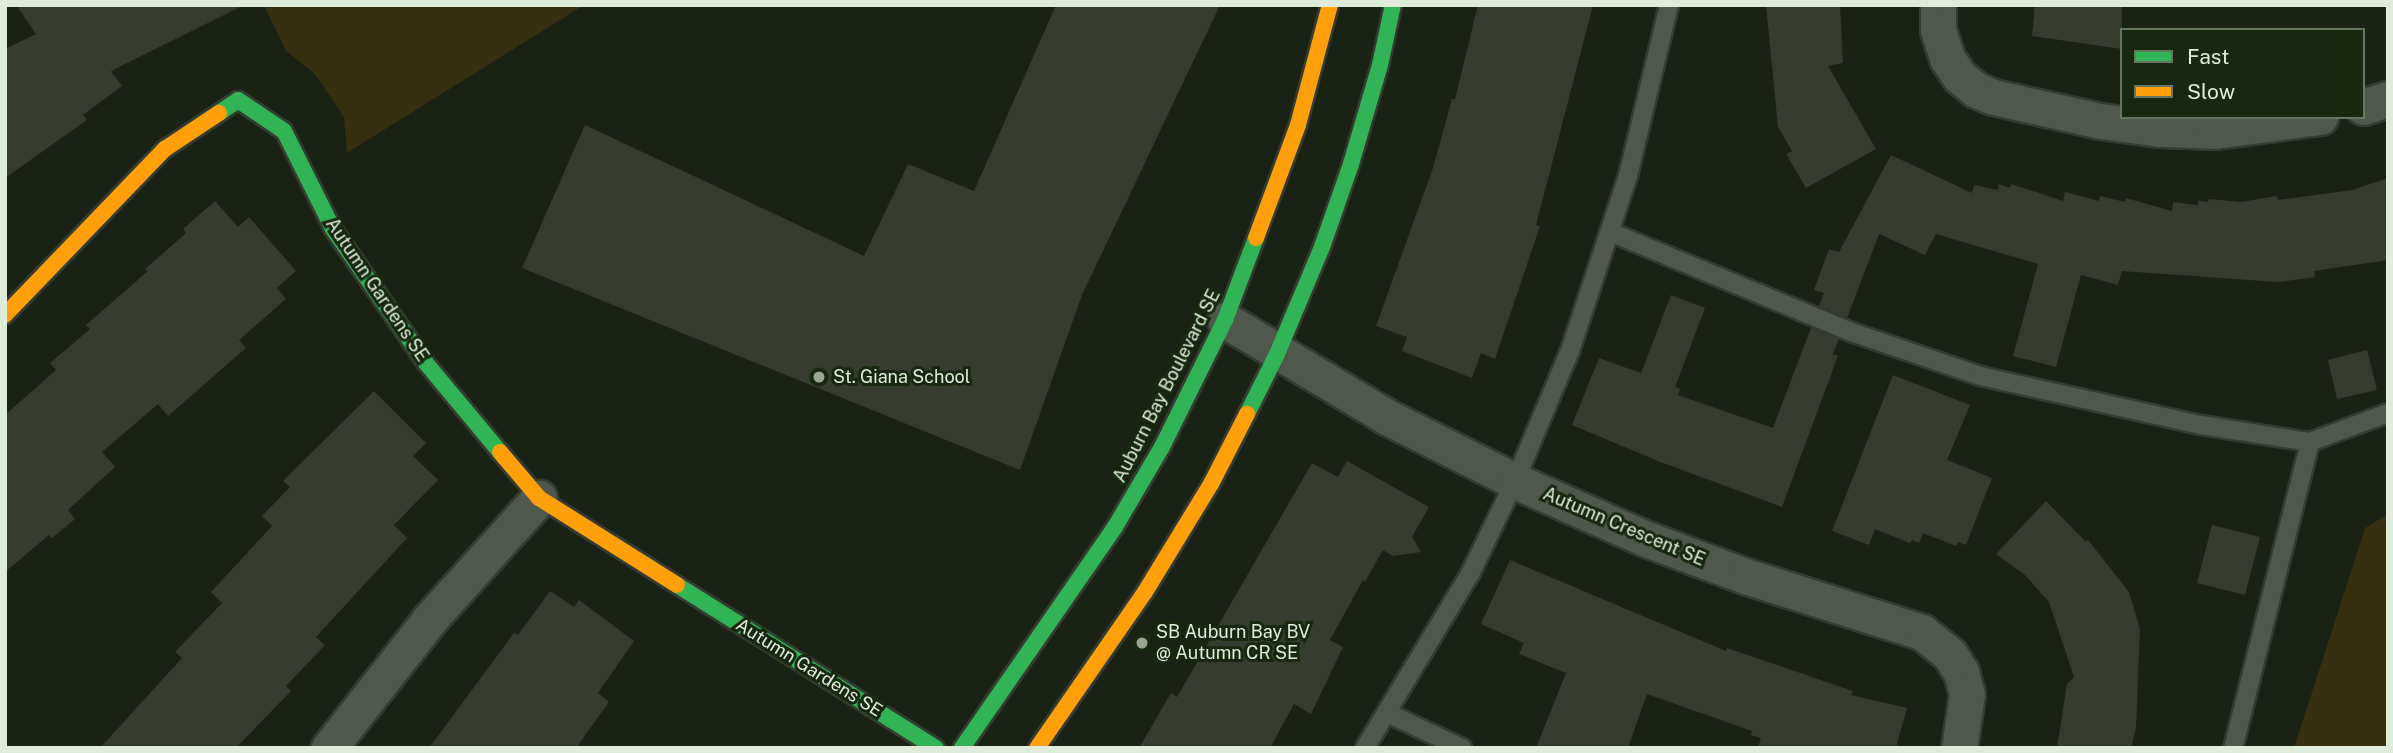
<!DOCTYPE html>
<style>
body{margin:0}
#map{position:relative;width:2393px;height:753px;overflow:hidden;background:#192215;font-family:"Public Sans",sans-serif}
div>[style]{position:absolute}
.green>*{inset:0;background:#363010}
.building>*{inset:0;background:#363b2f}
.roads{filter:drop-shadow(2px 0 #343c31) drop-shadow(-2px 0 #343c31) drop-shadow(0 2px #343c31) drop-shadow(0 -2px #343c31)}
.lane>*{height:18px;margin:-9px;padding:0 9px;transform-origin:9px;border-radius:9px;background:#50584d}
.street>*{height:35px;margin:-17.5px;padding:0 17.5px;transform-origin:17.5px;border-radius:17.5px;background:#50584d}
.fast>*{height:16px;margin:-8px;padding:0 8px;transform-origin:8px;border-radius:8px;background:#30b455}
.slow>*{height:16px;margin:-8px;padding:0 8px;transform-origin:8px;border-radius:8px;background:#ff9f0a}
.dots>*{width:19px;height:19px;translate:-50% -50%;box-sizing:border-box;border:4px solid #17280f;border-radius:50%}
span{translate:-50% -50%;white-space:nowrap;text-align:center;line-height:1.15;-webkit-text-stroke:6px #17280f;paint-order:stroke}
.street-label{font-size:18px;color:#dfebdb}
.poi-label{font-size:18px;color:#dfebdb}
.left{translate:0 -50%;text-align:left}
.frame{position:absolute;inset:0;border:7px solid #dfebdb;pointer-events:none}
.legend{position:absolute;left:2120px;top:28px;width:245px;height:91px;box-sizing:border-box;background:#17280f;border:2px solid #677661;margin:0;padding:9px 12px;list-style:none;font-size:21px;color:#dfebdb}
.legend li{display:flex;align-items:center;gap:14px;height:35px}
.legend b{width:35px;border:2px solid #677661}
</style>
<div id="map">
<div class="green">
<div style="clip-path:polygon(264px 5px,584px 5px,347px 153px,344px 117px,315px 74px,286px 51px)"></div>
<div style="clip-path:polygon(2388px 514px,2388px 748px,2294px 748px,2365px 528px)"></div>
</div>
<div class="building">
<div style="clip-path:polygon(16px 5px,244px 5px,111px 71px,122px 86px,83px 115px,87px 120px,5px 178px,5px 49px,36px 34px)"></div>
<div style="clip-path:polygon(1056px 5px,1220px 5px,1082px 295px,1020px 470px,522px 268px,585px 125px,864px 256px,908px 164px,974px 191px)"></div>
<div style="clip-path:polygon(1478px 5px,1593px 5px,1536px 225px,1540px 226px,1495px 359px,1481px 353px,1472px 378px,1402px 351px,1407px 337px,1376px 326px,1433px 168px,1452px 99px,1455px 99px)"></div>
<div style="clip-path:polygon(1766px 5px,1840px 5px,1843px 63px,1828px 66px,1876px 149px,1806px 188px,1786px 154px,1792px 151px,1778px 127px)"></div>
<div style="clip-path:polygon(2035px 5px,2122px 5px,2122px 49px,2032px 36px)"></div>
<div style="clip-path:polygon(1891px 155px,1972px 193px,1974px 185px,1998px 190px,1999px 184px,2010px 188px,2011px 184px,2063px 201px,2065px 192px,2099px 201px,2100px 196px,2125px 202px,2126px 198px,2172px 211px,2173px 202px,2198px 205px,2198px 201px,2208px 202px,2209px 199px,2241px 202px,2277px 196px,2278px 200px,2352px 190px,2388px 178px,2388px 260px,2314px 271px,2315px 277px,2278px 282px,2122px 271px,2118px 285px,2081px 275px,2056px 367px,2013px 356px,2038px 264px,1936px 234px,1925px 255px,1879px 234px,1847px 318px,1819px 306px,1824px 293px,1814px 290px,1829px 249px,1839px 252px)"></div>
<div style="clip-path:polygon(215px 201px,238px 227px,249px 217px,296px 271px,277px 288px,286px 299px,239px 340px,246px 348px,168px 416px,158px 404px,102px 452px,115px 467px,68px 510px,75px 519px,52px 538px,49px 535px,5px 572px,5px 415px,56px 370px,50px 363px,90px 329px,86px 325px,148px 271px,145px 269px,186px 233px,183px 229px)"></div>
<div style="clip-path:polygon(1671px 295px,1705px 308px,1675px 387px,1680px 389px,1678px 395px,1773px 428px,1811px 328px,1839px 339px,1833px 354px,1838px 356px,1782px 507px,1658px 461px,1572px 425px,1599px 358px,1641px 373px)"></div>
<div style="clip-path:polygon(2367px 350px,2377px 390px,2337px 399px,2328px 360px)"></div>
<div style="clip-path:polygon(1893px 375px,1970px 405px,1947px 460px,1992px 478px,1966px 545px,1958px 542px,1956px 546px,1923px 533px,1919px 543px,1912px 540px,1910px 543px,1875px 529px,1869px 545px,1832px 531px)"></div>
<div style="clip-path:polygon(374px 391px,426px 443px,413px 456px,438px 480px,394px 525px,407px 538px,316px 637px,325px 645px,286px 686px,291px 691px,236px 748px,100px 748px,182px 658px,175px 652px,222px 603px,211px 592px,272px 526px,262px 516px,290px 487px,283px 481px)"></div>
<div style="clip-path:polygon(1347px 461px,1429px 507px,1412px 537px,1421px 552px,1393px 556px,1383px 550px,1365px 582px,1363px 580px,1330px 640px,1343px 647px,1311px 714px,1294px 704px,1270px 748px,1139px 748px,1171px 693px,1177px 697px,1312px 463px,1338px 477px)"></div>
<div style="clip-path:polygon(2046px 501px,2086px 542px,2088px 540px,2129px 592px,2140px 629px,2136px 728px,2131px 748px,2057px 748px,2067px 684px,2074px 677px,2049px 602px,2025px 575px,1996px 554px)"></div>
<div style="clip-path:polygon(2212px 525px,2260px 537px,2245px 595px,2197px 583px)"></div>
<div style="clip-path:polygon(1510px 560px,1726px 651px,1727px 648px,1853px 691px,1851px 695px,1907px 708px,1896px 748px,1758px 748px,1761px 738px,1751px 735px,1752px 731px,1647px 694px,1628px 748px,1536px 748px,1566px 673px,1519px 654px,1524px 643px,1481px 624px)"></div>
<div style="clip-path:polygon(550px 591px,574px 607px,579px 600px,634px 641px,598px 693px,609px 702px,576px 748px,429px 748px,514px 633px,518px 635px)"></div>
</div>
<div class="roads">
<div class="lane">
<div style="left:1610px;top:232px;width:261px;rotate:22.5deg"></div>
<div style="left:1851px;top:332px;width:136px;rotate:18.8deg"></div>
<div style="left:1980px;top:376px;width:226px;rotate:12.5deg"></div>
<div style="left:2201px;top:425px;width:110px;rotate:8.9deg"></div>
<div style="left:2310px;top:442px;width:316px;rotate:104.1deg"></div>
<div style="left:2310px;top:442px;width:83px;rotate:-20.4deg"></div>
<div style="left:1387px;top:713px;width:83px;rotate:25deg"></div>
<div style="left:1365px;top:748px;width:205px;rotate:-58.9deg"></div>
<div style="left:1471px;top:572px;width:101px;rotate:-64.2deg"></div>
<div style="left:1515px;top:481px;width:141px;rotate:-67.1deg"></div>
<div style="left:1570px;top:351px;width:184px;rotate:-71.7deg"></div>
<div style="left:1628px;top:176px;width:176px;rotate:-76.5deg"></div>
</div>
<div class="street">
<div style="left:1938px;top:5px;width:25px;rotate:90deg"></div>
<div style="left:1938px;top:30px;width:29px;rotate:72deg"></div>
<div style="left:1947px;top:58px;width:22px;rotate:56deg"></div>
<div style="left:1959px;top:76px;width:22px;rotate:39deg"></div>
<div style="left:1976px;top:90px;width:18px;rotate:22deg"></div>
<div style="left:1993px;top:97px;width:110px;rotate:12.6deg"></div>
<div style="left:2100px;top:121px;width:62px;rotate:7.5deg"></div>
<div style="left:2161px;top:129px;width:54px;rotate:2.1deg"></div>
<div style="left:2215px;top:131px;width:106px;rotate:-7.6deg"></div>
<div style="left:2363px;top:107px;width:26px;rotate:-18deg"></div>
<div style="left:1225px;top:320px;width:189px;rotate:30.9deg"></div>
<div style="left:1387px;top:417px;width:143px;rotate:26.6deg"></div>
<div style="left:1515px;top:481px;width:146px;rotate:23.8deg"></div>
<div style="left:1649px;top:540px;width:103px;rotate:20.6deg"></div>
<div style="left:1745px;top:576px;width:186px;rotate:17.6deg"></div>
<div style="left:1922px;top:632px;width:36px;rotate:39deg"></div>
<div style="left:1950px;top:655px;width:20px;rotate:57deg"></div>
<div style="left:1961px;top:672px;width:23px;rotate:75deg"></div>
<div style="left:1967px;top:694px;width:55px;rotate:98.4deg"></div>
<div style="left:329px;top:748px;width:164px;rotate:-51.9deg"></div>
<div style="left:430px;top:619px;width:163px;rotate:-48deg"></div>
</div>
<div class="fast">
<div style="left:219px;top:113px;width:23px;rotate:-34deg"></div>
<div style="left:238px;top:100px;width:55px;rotate:34deg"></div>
<div style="left:284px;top:131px;width:110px;rotate:63.4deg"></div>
<div style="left:333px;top:229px;width:162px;rotate:55.3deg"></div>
<div style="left:425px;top:362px;width:117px;rotate:50.2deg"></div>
<div style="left:1247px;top:414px;width:67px;rotate:-63.4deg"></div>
<div style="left:1277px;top:354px;width:116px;rotate:-67.2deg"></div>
<div style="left:1322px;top:247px;width:88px;rotate:-70.7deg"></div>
<div style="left:1351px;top:164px;width:103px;rotate:-73.7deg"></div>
<div style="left:1380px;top:65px;width:61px;rotate:-77.8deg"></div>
<div style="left:677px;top:585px;width:306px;rotate:32.2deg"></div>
<div style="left:962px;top:748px;width:269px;rotate:-55.3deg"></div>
<div style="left:1115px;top:527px;width:93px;rotate:-59.6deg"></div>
<div style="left:1162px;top:447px;width:142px;rotate:-63.6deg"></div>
<div style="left:1225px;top:320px;width:88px;rotate:-69.3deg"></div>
</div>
<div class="slow">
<div style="left:1256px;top:238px;width:121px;rotate:-69.6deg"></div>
<div style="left:1298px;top:125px;width:124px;rotate:-75.1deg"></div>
<div style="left:5px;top:315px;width:231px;rotate:-46.1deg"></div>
<div style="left:165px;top:149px;width:65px;rotate:-33.7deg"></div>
<div style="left:500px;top:452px;width:60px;rotate:49.7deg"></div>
<div style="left:539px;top:498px;width:163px;rotate:32.2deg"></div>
<div style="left:1037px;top:748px;width:190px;rotate:-55.3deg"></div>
<div style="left:1145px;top:592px;width:127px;rotate:-58.6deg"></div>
<div style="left:1211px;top:484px;width:79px;rotate:-62.8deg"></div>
</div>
</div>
<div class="dots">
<div style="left:819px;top:377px;background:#9aa596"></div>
<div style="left:1142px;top:643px;background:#9aa596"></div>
</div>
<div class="street-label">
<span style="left:377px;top:290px;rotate:56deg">Autumn Gardens SE</span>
<span style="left:1167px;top:386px;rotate:-63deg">Auburn Bay Boulevard SE</span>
<span style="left:1624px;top:527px;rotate:23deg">Autumn Crescent SE</span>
<span style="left:809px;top:668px;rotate:32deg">Autumn Gardens SE</span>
</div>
<div class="poi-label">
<span class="left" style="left:833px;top:377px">St. Giana School</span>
<span class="left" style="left:1156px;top:643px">SB Auburn Bay BV<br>@ Autumn CR SE</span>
</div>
<div class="frame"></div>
<ul class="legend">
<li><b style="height:9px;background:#30b455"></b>Fast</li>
<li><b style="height:9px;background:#ff9f0a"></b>Slow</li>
</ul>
</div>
